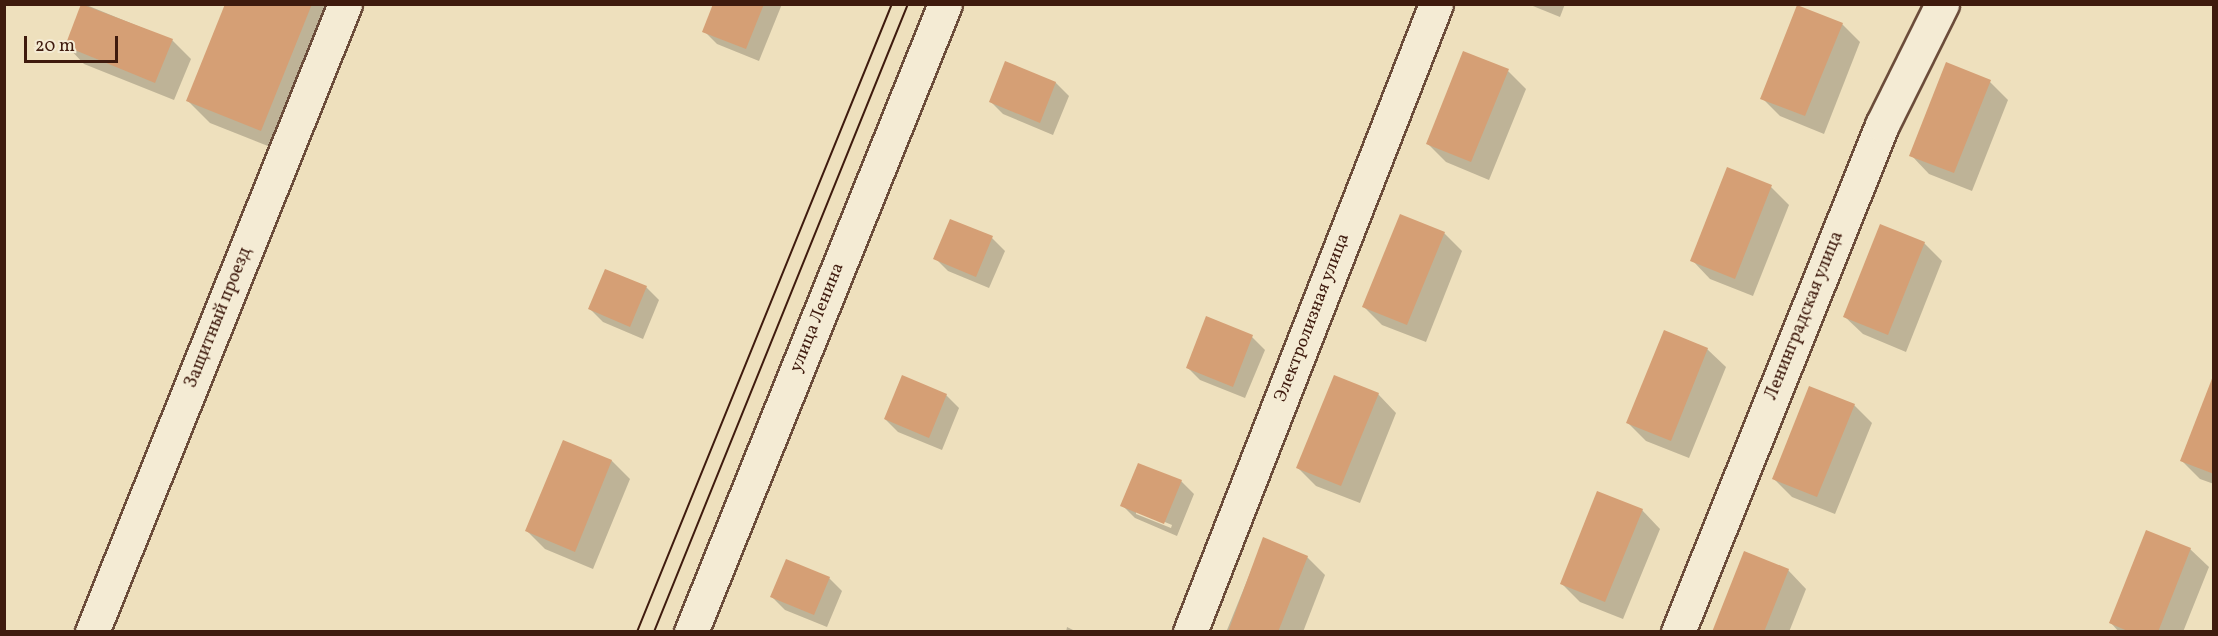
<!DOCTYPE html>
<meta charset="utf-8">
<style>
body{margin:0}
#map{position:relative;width:2218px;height:636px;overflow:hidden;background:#eee0bd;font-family:Vollkorn,serif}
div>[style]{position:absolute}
.shadow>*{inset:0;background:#0003}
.building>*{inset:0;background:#d59f75}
.roads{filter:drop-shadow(2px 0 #6b4c3a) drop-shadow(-2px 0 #6b4c3a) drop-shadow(0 2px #6b4c3a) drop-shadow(0 -2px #6b4c3a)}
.street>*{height:33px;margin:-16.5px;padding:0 16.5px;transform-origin:16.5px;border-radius:16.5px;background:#f4ebd4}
.secondary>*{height:33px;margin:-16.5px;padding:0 16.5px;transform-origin:16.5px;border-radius:16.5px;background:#f4ebd4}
.tram>*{height:1.5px;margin:-0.75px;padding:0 0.75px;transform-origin:0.75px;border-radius:0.75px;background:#3f1b0e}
span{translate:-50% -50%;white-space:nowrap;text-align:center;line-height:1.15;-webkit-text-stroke:4.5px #f4ebd4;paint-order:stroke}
.street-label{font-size:18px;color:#3f1b0e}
.frame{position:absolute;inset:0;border:6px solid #3f1b0e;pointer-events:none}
.scale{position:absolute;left:24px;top:36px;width:94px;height:27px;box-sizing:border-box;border:3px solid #3f1b0e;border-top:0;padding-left:8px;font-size:18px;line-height:21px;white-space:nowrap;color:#3f1b0e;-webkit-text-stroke:4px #f4ebd4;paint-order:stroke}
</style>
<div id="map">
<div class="shadow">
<div style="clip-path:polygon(84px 4px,172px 40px,191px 59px,174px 100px,84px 64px,66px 45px)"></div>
<div style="clip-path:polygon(227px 4px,342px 4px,283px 152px,210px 123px,188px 101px)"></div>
<div style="clip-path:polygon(715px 4px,782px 4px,759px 61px,717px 44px,704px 31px)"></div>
<div style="clip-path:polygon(1528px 4px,1565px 4px,1560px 17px)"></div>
<div style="clip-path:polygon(1842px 24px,1860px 42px,1824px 134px,1780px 116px,1762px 98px)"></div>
<div style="clip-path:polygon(1006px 63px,1056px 83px,1069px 96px,1053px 135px,1003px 114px,990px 101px)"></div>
<div style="clip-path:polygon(1508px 71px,1526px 89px,1489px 180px,1446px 162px,1428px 144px)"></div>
<div style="clip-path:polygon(1990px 82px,2008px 100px,1972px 191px,1929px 174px,1911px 155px)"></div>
<div style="clip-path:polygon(1771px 187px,1789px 205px,1753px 296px,1710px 279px,1692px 260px)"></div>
<div style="clip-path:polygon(1444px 233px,1462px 251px,1426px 342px,1382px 325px,1364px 307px)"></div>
<div style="clip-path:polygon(992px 238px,1005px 251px,989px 288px,948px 271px,935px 258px)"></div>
<div style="clip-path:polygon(1924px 243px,1942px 261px,1906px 352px,1863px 334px,1844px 316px)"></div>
<div style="clip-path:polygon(646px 287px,659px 300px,643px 339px,603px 322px,590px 309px)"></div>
<div style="clip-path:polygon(1252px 337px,1265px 350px,1245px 398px,1200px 380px,1187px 367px)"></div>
<div style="clip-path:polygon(1707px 349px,1726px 367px,1689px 458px,1646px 441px,1628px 423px)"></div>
<div style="clip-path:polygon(2214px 380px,2214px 484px,2200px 479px,2181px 460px)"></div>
<div style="clip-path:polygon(1378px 394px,1396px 413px,1360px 503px,1316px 486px,1298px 468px)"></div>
<div style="clip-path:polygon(946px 395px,959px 408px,942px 450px,898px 432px,885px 419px)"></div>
<div style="clip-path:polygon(1854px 405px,1872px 423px,1835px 514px,1792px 497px,1774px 479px)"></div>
<div style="clip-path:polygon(564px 442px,612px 461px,630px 479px,593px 569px,545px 549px,527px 531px)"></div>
<div style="clip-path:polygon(evenodd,1181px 481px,1194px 494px,1177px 536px,1135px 518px,1122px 505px,1181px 481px,1136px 510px,1172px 525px,1171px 528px,1136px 514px,1136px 510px)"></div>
<div style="clip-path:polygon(1642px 510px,1660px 529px,1623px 619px,1580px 602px,1562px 584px)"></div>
<div style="clip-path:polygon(1264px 539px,1307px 557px,1325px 575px,1303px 632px,1227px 630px)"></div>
<div style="clip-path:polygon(2190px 549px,2209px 567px,2183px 632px,2119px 632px,2111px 623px)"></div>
<div style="clip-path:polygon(1788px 570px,1806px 589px,1789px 632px,1713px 632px)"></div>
<div style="clip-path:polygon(829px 578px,842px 591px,827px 627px,785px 610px,772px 597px)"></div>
<div style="clip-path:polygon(1067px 627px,1077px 632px,1066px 632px)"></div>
</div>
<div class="building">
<div style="clip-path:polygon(81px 4px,173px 39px,155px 83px,65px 46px)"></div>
<div style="clip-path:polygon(225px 4px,312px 4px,261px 131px,186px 101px)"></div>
<div style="clip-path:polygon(713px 4px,764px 4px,746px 49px,702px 32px)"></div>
<div style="clip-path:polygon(1797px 5px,1843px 23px,1805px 116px,1760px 99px)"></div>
<div style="clip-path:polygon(1463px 51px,1509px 69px,1471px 162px,1426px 144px)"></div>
<div style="clip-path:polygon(1005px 61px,1056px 82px,1040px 123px,989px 102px)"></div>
<div style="clip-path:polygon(1946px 62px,1991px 80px,1954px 173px,1909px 156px)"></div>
<div style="clip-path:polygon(1727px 167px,1772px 185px,1735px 279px,1690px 261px)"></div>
<div style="clip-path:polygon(1400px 214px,1445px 232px,1407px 325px,1362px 307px)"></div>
<div style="clip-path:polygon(950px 219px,993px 236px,976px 277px,933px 259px)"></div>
<div style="clip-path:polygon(1880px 224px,1925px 242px,1888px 335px,1843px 317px)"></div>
<div style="clip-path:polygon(605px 269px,647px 286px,630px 327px,588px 309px)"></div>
<div style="clip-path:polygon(1206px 316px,1253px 335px,1233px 387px,1186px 368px)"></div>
<div style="clip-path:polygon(1664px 330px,1708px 348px,1671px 441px,1626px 423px)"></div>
<div style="clip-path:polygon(902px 375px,947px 394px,929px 438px,884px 419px)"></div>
<div style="clip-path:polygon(1334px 375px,1379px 393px,1341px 486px,1296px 468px)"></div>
<div style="clip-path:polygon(2213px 376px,2214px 376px,2214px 474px,2180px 461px)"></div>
<div style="clip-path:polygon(1809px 386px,1855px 404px,1817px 497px,1772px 479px)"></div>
<div style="clip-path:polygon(563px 440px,612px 460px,575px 552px,525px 531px)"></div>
<div style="clip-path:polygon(1138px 463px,1182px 480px,1164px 524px,1120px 506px)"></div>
<div style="clip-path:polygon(1597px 491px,1643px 509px,1605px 602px,1560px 584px)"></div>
<div style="clip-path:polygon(2146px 530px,2191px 548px,2158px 632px,2130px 632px,2109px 623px)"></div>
<div style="clip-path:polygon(1263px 537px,1308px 556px,1278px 632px,1228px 632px)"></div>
<div style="clip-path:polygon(1744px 551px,1789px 569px,1764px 632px,1712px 632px)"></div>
<div style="clip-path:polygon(786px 559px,830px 577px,814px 615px,770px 597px)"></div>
</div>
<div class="roads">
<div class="street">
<div style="left:92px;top:632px;width:677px;rotate:-68.06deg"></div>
<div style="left:1190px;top:632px;width:674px;rotate:-68.61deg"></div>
<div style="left:1678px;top:632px;width:547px;rotate:-68.08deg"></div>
<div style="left:1882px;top:125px;width:135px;rotate:-63.6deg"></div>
</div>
<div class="secondary">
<div style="left:691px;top:632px;width:677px;rotate:-67.98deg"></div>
</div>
</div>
<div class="tram">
<div style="left:637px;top:632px;width:678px;rotate:-67.9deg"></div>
<div style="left:654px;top:632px;width:677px;rotate:-67.98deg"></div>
</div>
<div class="street-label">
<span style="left:1805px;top:316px;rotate:-68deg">Ленинградская улица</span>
<span style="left:219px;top:318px;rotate:-68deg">Защитный проезд</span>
<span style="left:818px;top:318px;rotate:-68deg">улица Ленина</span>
<span style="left:1313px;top:318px;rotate:-69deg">Электролизная улица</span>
</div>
<div class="frame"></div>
<div class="scale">20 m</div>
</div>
